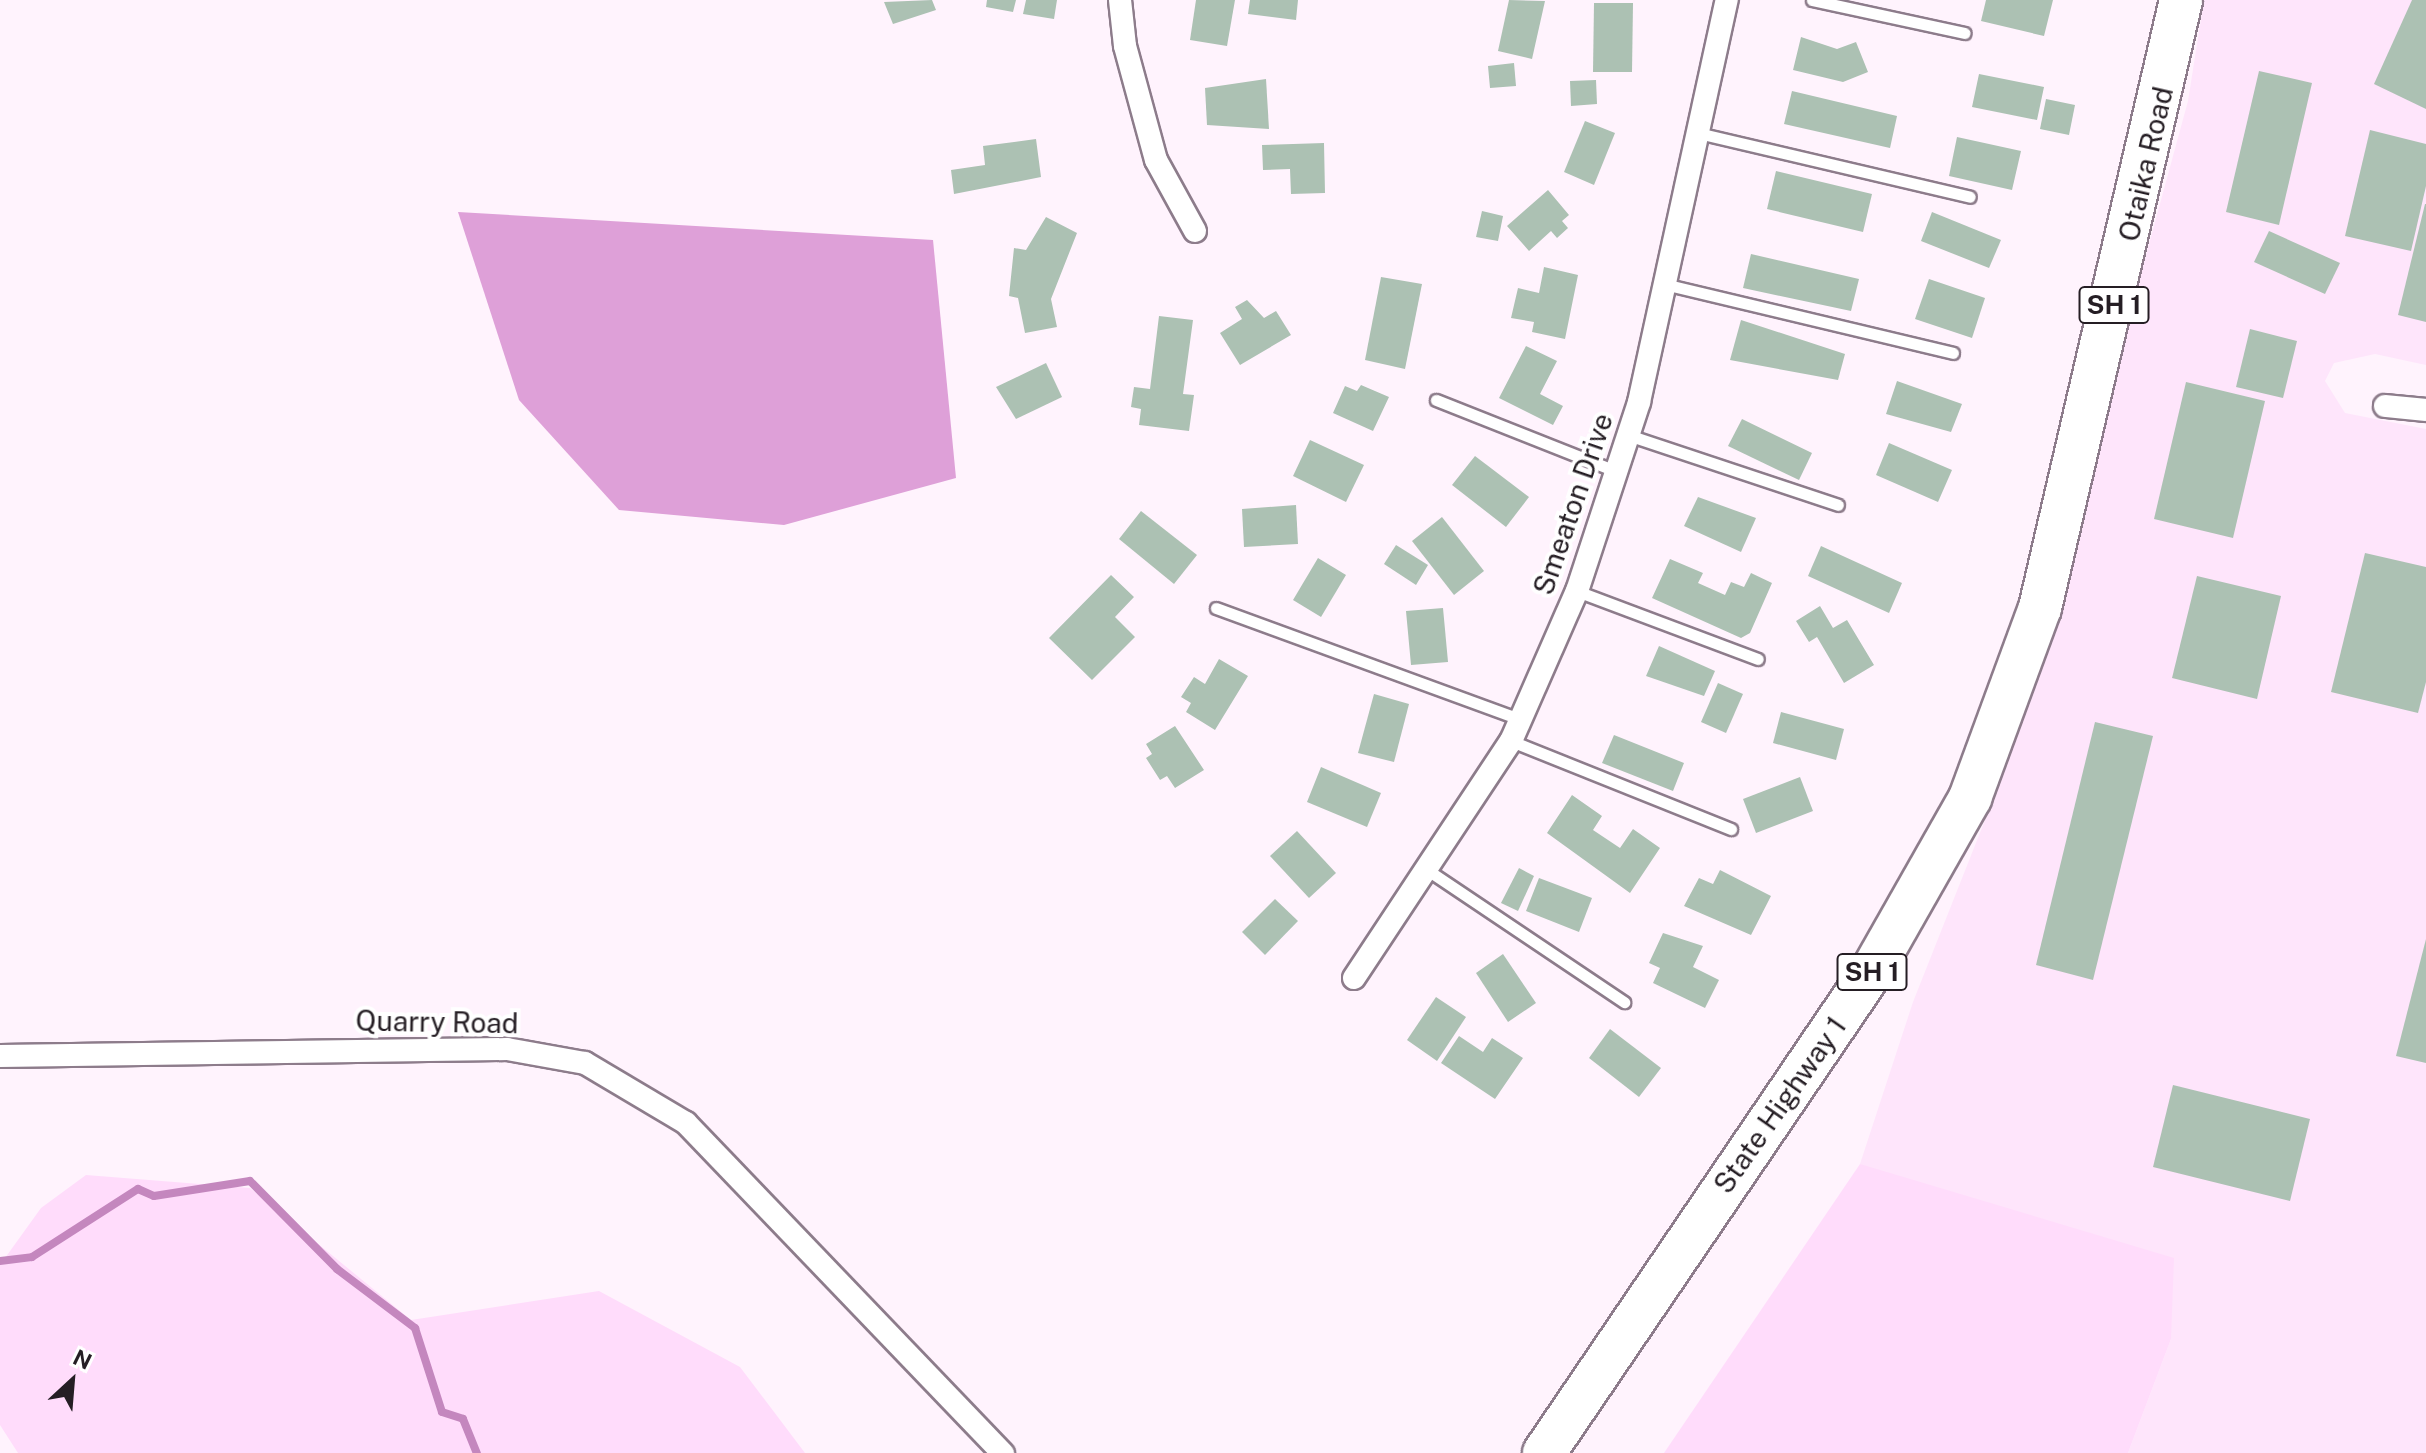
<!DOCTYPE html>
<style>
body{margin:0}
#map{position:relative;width:2426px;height:1453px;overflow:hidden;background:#fff3fd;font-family:"Public Sans",sans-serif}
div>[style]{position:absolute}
.built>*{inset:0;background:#fee5fb}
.green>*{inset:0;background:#ffdcfb}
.forest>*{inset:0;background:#dea0d8}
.stream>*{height:8px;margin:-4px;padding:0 4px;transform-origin:4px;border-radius:4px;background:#c487be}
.building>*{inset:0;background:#acc1b3}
.roads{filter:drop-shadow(2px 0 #8d7c8b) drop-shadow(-2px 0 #8d7c8b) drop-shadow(0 2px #8d7c8b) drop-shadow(0 -2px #8d7c8b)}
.lane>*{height:11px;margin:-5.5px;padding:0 5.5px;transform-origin:5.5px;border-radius:5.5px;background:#fff}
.street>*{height:22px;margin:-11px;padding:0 11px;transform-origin:11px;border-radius:11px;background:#fff}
.highway>*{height:42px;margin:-21px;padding:0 21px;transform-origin:21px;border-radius:21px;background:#fff}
span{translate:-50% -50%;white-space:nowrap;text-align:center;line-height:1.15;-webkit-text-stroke:8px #fff;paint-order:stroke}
.shield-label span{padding:2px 6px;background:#fff;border:2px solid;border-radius:6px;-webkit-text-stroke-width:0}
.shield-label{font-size:26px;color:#251e24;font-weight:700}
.street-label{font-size:28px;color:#251e24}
.north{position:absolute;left:32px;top:1341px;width:80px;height:80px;-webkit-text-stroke:6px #fff;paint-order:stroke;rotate:26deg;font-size:22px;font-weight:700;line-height:32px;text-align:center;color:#251e24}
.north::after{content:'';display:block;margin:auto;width:28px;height:36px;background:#251e24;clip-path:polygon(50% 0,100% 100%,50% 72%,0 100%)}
</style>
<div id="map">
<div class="built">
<div style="clip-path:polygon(2204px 0,2426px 0,2426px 365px,2375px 354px,2334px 363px,2325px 381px,2345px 413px,2426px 429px,2426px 1453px,2128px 1453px,2171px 1339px,1860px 1164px,1913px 1002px,2008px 762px,2188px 101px)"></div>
</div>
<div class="green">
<div style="clip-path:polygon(1860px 1164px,2174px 1258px,2171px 1339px,2128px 1453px,1664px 1453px)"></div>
<div style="clip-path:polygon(86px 1175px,250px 1188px,411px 1320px,599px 1291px,740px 1367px,805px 1453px,18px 1453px,0 1425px,0 1265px,41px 1208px)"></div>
</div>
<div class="forest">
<div style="clip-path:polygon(458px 212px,933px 240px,956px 478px,784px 525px,619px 510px,519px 400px)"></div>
</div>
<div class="stream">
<div style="left:0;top:1261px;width:32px;rotate:-7deg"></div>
<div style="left:32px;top:1257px;width:126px;rotate:-32.7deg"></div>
<div style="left:138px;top:1189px;width:17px;rotate:24deg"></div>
<div style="left:154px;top:1196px;width:97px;rotate:-8.9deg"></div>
<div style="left:250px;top:1181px;width:124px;rotate:45.3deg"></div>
<div style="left:337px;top:1269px;width:98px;rotate:37.1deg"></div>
<div style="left:415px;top:1328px;width:88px;rotate:72.2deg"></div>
<div style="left:442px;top:1412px;width:22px;rotate:18deg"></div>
<div style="left:463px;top:1419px;width:37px;rotate:68deg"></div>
</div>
<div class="building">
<div style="clip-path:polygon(932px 0,936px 10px,893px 24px,884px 2px)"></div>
<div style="clip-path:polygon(987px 0,1016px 0,1013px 12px,986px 7px)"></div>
<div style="clip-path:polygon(1026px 0,1057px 0,1054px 19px,1023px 14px)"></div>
<div style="clip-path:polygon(1196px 0,1235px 0,1227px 46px,1190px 40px)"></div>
<div style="clip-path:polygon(1250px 0,1298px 0,1296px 20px,1248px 14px)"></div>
<div style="clip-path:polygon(1509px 0,1545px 1px,1532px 59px,1498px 51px)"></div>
<div style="clip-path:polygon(1986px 0,2053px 0,2044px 36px,1981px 21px)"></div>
<div style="clip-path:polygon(2412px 0,2426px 0,2426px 109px,2374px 84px)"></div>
<div style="clip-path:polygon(1594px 3px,1633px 3px,1632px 72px,1593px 72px)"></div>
<div style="clip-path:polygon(1801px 37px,1837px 49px,1856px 42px,1868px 72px,1843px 82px,1793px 70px)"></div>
<div style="clip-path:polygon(1514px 63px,1516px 86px,1490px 88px,1488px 66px)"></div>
<div style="clip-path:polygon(2259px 71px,2312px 83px,2279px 225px,2226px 212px)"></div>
<div style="clip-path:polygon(1979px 74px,2044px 87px,2037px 120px,1972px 107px)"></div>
<div style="clip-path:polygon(1266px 79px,1269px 129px,1207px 125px,1205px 88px)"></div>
<div style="clip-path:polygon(1596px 80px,1597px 104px,1571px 106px,1570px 81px)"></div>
<div style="clip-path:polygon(1792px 91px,1897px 116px,1890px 148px,1784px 124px)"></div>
<div style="clip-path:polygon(2046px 99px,2075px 105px,2069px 135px,2040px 129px)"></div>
<div style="clip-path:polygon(1585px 121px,1615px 133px,1594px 185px,1564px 172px)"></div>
<div style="clip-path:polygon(2370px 130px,2426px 144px,2426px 186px,2411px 251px,2345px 236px)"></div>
<div style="clip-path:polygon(1957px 137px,2021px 151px,2012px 190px,1949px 176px)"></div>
<div style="clip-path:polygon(1036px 139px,1041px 177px,954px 194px,951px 170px,985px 165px,983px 146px)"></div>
<div style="clip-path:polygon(1324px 143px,1325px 193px,1291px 194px,1290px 169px,1263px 170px,1262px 145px)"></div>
<div style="clip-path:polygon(1776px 171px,1872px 194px,1863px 232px,1767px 209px)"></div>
<div style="clip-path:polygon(1548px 190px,1569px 215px,1562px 221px,1568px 228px,1557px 238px,1551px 231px,1529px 251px,1507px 226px)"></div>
<div style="clip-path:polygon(2425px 204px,2426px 204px,2426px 322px,2398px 315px)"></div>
<div style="clip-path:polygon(1482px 211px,1503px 216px,1498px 241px,1476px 237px)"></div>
<div style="clip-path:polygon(1932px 212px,2001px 240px,1989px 268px,1921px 241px)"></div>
<div style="clip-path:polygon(1046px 217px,1077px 233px,1051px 299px,1057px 327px,1025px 333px,1018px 298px,1009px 296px,1014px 248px,1026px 250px)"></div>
<div style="clip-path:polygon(2269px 231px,2340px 263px,2325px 294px,2254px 262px)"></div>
<div style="clip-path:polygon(1751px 254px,1859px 279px,1851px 311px,1743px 288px)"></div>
<div style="clip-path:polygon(1544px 267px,1578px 275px,1565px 339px,1532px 332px,1534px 322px,1511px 318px,1518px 288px,1539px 293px)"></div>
<div style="clip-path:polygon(1381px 277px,1422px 284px,1405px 369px,1365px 360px)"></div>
<div style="clip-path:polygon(1929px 279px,1985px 298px,1972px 338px,1915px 319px)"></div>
<div style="clip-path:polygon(1247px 300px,1264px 318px,1276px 311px,1291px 335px,1240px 365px,1220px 333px,1242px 319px,1235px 307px)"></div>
<div style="clip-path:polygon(1159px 316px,1193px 320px,1183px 394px,1194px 395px,1189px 431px,1139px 425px,1141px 409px,1131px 407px,1134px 387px,1150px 389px)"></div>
<div style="clip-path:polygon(1741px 320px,1845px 354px,1838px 380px,1730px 360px)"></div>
<div style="clip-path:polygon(2250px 329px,2297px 341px,2283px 398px,2236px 387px)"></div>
<div style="clip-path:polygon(1526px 346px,1557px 361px,1540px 394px,1563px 406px,1553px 425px,1499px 398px)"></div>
<div style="clip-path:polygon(1046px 363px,1062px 397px,1016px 419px,996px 387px)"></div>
<div style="clip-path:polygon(1897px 381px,1962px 404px,1951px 432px,1886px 414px)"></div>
<div style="clip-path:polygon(2186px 382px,2265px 401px,2233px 538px,2154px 519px)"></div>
<div style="clip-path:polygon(1361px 385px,1389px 397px,1373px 431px,1333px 413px,1345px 386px,1357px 391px)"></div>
<div style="clip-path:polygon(1742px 419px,1812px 453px,1799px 480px,1728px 446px)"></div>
<div style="clip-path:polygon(1310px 440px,1364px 465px,1346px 502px,1293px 476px)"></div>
<div style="clip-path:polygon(1889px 443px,1952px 470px,1938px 502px,1876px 475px)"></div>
<div style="clip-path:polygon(1475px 456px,1529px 497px,1506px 527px,1452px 485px)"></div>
<div style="clip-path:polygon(1698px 497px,1756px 518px,1741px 552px,1684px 526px)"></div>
<div style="clip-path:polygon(1296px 505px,1298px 544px,1244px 547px,1242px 509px)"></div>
<div style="clip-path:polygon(1141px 511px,1197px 555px,1174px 584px,1119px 539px)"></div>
<div style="clip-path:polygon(1442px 517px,1484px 571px,1454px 595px,1412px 541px)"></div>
<div style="clip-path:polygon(1396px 545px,1428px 565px,1416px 585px,1384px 564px)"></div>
<div style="clip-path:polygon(1821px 546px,1902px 583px,1889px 613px,1808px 576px)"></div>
<div style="clip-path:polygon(2365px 553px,2426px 567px,2426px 682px,2418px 713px,2331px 692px)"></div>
<div style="clip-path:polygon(1318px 558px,1346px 575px,1321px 617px,1293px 600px)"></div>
<div style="clip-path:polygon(1670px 559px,1703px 573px,1698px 583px,1725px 595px,1731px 582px,1744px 587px,1751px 573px,1772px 583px,1750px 633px,1741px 638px,1652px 598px)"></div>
<div style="clip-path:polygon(1111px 575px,1134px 597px,1115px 617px,1135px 637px,1092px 680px,1049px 638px)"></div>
<div style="clip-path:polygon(2197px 576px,2281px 596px,2257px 699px,2172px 678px)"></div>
<div style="clip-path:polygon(1820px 606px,1833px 628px,1847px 620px,1874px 665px,1844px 683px,1817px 637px,1809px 642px,1796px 621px)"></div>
<div style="clip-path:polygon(1443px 608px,1448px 662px,1411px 665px,1406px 611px)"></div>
<div style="clip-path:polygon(1659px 646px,1715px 671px,1704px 696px,1646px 676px)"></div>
<div style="clip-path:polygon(1219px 659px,1248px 676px,1215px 730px,1186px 712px,1191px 703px,1181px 697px,1194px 677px,1205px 684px)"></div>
<div style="clip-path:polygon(1718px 683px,1743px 694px,1726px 733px,1701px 722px)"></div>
<div style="clip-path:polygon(1374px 694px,1409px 704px,1394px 762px,1358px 753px)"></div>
<div style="clip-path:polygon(1781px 712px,1844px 729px,1836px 760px,1773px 743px)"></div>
<div style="clip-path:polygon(2095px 722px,2153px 736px,2093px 980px,2036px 965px)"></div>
<div style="clip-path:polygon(1175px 726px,1204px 770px,1175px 788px,1167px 776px,1160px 780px,1146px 758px,1152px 754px,1146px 744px)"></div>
<div style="clip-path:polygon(1614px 735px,1684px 763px,1673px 791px,1602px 763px)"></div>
<div style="clip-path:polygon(1321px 767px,1381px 793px,1367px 827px,1307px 802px)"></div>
<div style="clip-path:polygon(1800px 777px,1813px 811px,1756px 833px,1743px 799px)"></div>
<div style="clip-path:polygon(1572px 795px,1602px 816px,1593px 830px,1620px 848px,1633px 829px,1660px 848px,1630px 893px,1547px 833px)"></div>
<div style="clip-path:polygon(1297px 831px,1336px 873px,1309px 898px,1270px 856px)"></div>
<div style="clip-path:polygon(1519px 868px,1534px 876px,1518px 911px,1501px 903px)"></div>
<div style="clip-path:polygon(1720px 870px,1771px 896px,1751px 935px,1684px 906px,1699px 878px,1713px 884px)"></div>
<div style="clip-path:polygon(1539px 878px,1592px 898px,1579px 932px,1526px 911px)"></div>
<div style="clip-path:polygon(1275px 899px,1298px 921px,1265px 955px,1242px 932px)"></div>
<div style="clip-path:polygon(1663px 933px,1703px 946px,1693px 967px,1719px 980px,1705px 1008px,1653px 983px,1660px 968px,1649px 963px)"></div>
<div style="clip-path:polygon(2426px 939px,2426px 1063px,2396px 1056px)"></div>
<div style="clip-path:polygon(1503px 954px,1536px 1003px,1508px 1022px,1476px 973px)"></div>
<div style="clip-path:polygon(1436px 997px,1466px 1017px,1437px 1061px,1407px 1040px)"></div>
<div style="clip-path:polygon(1610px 1029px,1661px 1068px,1639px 1097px,1589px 1058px)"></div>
<div style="clip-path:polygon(1459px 1036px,1483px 1052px,1492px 1038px,1523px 1058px,1495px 1099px,1441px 1063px)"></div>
<div style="clip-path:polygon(2173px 1085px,2310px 1119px,2290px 1201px,2153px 1167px)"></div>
</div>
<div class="roads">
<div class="lane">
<div style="left:1812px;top:0;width:156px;rotate:12.2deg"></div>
<div style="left:1698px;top:133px;width:279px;rotate:13.2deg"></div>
<div style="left:1664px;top:284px;width:297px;rotate:13.4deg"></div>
<div style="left:1436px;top:400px;width:196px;rotate:21.6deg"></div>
<div style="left:1631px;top:436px;width:218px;rotate:18.4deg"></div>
<div style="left:1577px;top:591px;width:193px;rotate:20.6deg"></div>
<div style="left:1216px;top:608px;width:326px;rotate:20.1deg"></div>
<div style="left:1511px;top:741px;width:237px;rotate:21.8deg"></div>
<div style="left:1426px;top:869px;width:239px;rotate:33.9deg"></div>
</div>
<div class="street">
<div style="left:1120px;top:0;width:46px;rotate:83.8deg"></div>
<div style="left:1125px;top:46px;width:118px;rotate:74.8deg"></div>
<div style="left:1156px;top:160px;width:81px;rotate:61.2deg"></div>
<div style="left:2385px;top:406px;width:41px;rotate:5.6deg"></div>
<div style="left:1354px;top:978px;width:284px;rotate:-56.5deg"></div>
<div style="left:1511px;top:741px;width:164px;rotate:-66.3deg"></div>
<div style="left:1577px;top:591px;width:199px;rotate:-71.8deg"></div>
<div style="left:1639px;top:402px;width:412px;rotate:-77.7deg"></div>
<div style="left:0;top:1056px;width:507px;rotate:-0.79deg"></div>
<div style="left:507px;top:1049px;width:79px;rotate:10.2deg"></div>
<div style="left:585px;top:1063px;width:117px;rotate:30.7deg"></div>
<div style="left:686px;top:1123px;width:458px;rotate:46.2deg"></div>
</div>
<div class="highway">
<div style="left:1544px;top:1453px;width:585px;rotate:-55.79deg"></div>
<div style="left:1873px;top:969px;width:197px;rotate:-60.4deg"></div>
<div style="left:1970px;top:798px;width:202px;rotate:-69.8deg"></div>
<div style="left:2040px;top:608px;width:624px;rotate:-76.94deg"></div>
</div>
</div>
<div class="shield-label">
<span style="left:2114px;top:305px">SH 1</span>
<span style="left:1872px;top:972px">SH 1</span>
</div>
<div class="street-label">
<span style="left:2146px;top:164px;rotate:-77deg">Otaika Road</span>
<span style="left:1573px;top:504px;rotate:-71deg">Smeaton Drive</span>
<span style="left:437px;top:1022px;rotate:1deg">Quarry Road</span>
<span style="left:1780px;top:1105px;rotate:-55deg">State Highway 1</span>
</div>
<div class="north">N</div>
</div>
